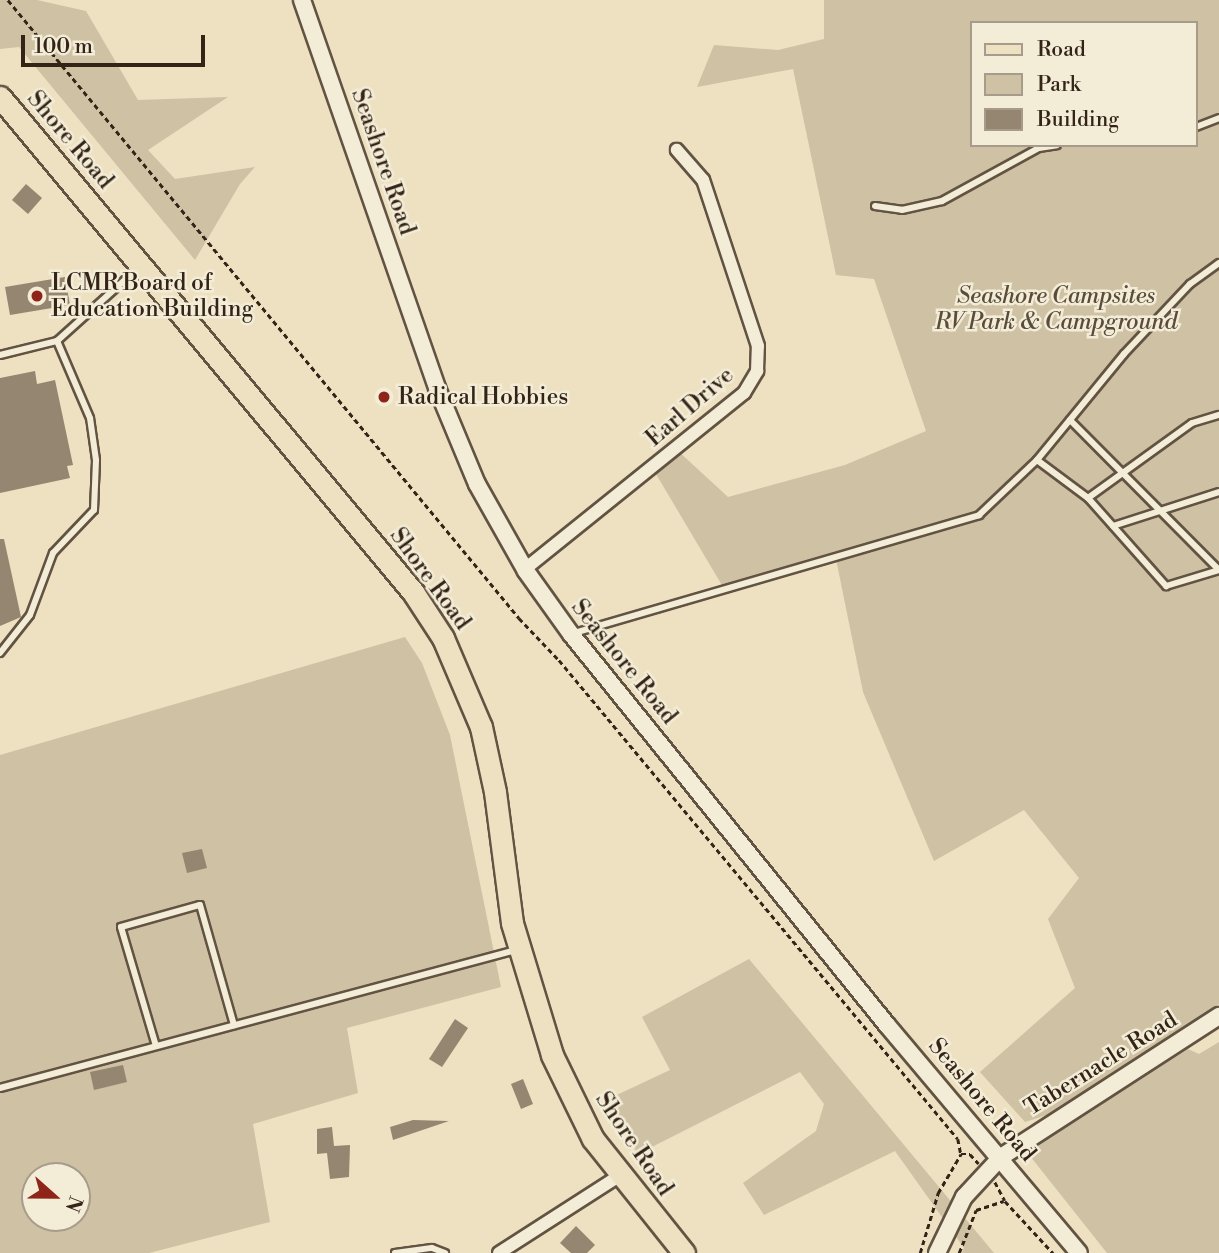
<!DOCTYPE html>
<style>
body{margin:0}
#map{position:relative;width:1219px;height:1253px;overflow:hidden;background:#ede1c1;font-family:"Libre Bodoni",serif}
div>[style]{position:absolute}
.green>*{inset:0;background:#cec1a4}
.building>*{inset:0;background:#948670}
.path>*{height:2.5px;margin-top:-1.25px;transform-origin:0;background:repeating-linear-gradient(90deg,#342418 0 5px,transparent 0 8.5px)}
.roads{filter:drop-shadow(2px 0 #625342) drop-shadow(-2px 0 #625342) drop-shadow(0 2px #625342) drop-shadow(0 -2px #625342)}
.service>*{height:6px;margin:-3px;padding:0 3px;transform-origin:3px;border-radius:3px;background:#f3ecd7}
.minor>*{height:12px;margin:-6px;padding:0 6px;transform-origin:6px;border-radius:6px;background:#f3ecd7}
.tertiary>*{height:16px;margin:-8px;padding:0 8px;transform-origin:8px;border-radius:8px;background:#f3ecd7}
.primary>*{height:21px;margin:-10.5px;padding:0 10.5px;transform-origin:10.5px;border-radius:10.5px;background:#ede1c1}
.dots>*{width:19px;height:19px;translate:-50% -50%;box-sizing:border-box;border:4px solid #f3ecd7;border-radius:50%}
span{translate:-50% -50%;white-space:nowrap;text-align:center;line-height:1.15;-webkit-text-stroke:5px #f3ecd7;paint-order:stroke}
.street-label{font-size:23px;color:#342418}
.poi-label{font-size:23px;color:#342418}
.left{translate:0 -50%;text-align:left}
.park-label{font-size:23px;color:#5a4b3b;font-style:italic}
.legend{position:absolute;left:970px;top:21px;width:228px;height:126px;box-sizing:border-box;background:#f3ecd7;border:2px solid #a79c8b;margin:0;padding:9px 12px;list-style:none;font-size:21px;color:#342418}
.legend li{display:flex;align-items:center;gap:14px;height:35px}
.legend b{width:35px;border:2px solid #a79c8b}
.north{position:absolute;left:21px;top:1162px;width:70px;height:70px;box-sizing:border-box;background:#f3ecd7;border:2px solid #a79c8b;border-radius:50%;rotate:111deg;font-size:19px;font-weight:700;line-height:28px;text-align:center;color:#342418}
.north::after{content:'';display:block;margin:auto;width:24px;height:32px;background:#8f2418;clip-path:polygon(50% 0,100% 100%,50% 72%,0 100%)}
.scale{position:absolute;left:21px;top:35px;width:184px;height:32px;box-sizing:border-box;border:4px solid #342418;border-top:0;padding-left:9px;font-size:21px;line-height:24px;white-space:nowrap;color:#342418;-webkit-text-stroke:5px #f3ecd7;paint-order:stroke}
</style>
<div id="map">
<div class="green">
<div style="clip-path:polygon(0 0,37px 0,86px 11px,138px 100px,228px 97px,148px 150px,175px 179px,255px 167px,240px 184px,195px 260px,19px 47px,0 49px)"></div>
<div style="clip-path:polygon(evenodd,824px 0,1219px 0,1219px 1004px,1059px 1111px,1025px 1122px,980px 1072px,1075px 988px,1048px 919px,1079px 878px,1024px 810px,934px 861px,863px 692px,836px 559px,726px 592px,653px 469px,677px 450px,728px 497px,845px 465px,926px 431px,874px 279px,836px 275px,793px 69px,697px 87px,714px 45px,778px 50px,824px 39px,824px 0,972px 23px,1196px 23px,1196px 145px,972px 145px,972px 23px)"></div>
<div style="clip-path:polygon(evenodd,405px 637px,422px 663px,450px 735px,501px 987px,347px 1028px,358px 1093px,253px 1124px,270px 1222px,149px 1253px,0 1253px,0 755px,405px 637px,35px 1176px,77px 1176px,77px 1218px,35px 1218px,35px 1176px)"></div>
<div style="clip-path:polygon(749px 959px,994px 1253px,962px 1253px,964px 1248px,895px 1151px,764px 1215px,743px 1183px,816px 1131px,824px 1104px,800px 1072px,638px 1154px,604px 1101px,670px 1070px,642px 1017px)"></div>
<div style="clip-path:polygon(1219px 1042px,1219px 1253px,1107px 1253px,1030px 1156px,1043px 1141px,1188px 1049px,1199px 1054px)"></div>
</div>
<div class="building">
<div style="clip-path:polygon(26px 184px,42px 198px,28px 214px,12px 200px)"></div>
<div style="clip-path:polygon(65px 277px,70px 305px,10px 315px,5px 287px)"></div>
<div style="clip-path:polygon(35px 371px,37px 384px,55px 380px,73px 465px,67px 466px,70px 478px,0 493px,0 378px)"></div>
<div style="clip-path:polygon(0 539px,4px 539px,21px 617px,0 626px)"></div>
<div style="clip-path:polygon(202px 849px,207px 868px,187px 873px,182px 853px)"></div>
<div style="clip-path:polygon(455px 1019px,468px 1028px,442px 1067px,429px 1059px)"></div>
<div style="clip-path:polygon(123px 1065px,127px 1082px,94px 1090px,90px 1072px)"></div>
<div style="clip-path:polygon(523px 1079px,533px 1104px,521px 1109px,511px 1084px)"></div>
<div style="clip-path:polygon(413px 1120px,449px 1121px,393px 1140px,390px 1127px)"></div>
<div style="clip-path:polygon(332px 1127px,334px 1146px,350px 1145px,349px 1177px,330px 1179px,327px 1153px,317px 1154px,317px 1129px)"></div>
<div style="clip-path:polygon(576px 1226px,595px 1245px,587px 1253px,571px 1253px,560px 1243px)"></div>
</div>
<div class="path">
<div style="left:8px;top:0;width:802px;rotate:50.41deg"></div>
<div style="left:519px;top:618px;width:58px;rotate:46.4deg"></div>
<div style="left:559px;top:660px;width:623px;rotate:50.21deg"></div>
<div style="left:958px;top:1139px;width:15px;rotate:79deg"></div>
<div style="left:961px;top:1154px;width:9px"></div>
<div style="left:970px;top:1154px;width:13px;rotate:48deg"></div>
<div style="left:995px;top:1182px;width:21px;rotate:62deg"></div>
<div style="left:1005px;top:1201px;width:71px;rotate:47.3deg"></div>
<div style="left:920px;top:1253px;width:63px;rotate:-73.3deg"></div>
<div style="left:938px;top:1193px;width:45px;rotate:-59.5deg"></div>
<div style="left:959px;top:1253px;width:46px;rotate:-68.4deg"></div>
<div style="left:976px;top:1210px;width:29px;rotate:-18deg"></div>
</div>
<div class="roads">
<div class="service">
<div style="left:1196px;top:127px;width:25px;rotate:-21deg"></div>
<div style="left:875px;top:206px;width:27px;rotate:8deg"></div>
<div style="left:902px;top:210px;width:41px;rotate:-12.7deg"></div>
<div style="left:942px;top:201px;width:111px;rotate:-28.7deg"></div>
<div style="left:1039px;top:148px;width:18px;rotate:-9deg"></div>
<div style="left:1219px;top:263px;width:36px;rotate:144deg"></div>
<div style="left:1190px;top:284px;width:96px;rotate:133.3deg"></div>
<div style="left:1124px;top:354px;width:137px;rotate:129.4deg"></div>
<div style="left:1037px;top:460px;width:64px;rotate:36.7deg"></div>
<div style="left:1088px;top:498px;width:118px;rotate:48.4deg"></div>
<div style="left:1166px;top:586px;width:55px;rotate:-16.8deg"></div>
<div style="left:0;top:355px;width:59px;rotate:-13.8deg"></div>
<div style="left:57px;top:341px;width:108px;rotate:-42deg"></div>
<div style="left:1070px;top:420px;width:211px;rotate:45.2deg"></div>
<div style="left:1088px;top:498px;width:128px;rotate:-35.8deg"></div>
<div style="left:1192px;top:423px;width:28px;rotate:-17deg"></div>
<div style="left:1113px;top:526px;width:111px;rotate:-17.8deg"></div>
<div style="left:574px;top:633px;width:422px;rotate:-16.2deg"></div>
<div style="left:979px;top:515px;width:80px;rotate:-43.5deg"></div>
<div style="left:0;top:653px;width:48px;rotate:-51.7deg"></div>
<div style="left:30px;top:615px;width:66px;rotate:-69.6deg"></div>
<div style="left:53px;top:553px;width:59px;rotate:-46.4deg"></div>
<div style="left:94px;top:510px;width:50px;rotate:-87.7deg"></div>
<div style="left:96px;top:460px;width:42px;rotate:-98.1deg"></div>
<div style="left:90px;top:418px;width:84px;rotate:-113.2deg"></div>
<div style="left:156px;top:1046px;width:124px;rotate:-106.4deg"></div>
<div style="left:121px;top:927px;width:82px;rotate:-15.6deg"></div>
<div style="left:200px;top:905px;width:125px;rotate:74.2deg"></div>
<div style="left:0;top:1088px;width:534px;rotate:-14.97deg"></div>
<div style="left:395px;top:1253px;width:37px;rotate:-8deg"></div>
<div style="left:432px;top:1248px;width:14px;rotate:21deg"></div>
</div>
<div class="minor">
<div style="left:525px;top:569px;width:281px;rotate:-38.8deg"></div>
<div style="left:744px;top:393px;width:26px;rotate:-59deg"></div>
<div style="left:757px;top:371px;width:25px;rotate:-88deg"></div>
<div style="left:758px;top:346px;width:175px;rotate:-108.3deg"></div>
<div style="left:703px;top:180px;width:40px;rotate:-131deg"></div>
<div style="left:499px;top:1253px;width:143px;rotate:-32.7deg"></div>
</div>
<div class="tertiary">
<div style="left:302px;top:0;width:411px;rotate:70.8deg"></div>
<div style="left:437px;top:388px;width:104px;rotate:67.4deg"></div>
<div style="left:477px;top:484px;width:100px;rotate:60.6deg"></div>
<div style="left:526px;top:571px;width:77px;rotate:54.5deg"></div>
<div style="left:571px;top:634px;width:503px;rotate:51.06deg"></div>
<div style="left:887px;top:1025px;width:298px;rotate:49.9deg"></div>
<div style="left:937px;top:1253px;width:62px;rotate:-64.3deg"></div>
<div style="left:964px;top:1197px;width:54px;rotate:-47.2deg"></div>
<div style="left:1001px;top:1157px;width:260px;rotate:-32.9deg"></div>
</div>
<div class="primary">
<div style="left:0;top:97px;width:645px;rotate:50.16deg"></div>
<div style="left:413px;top:592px;width:55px;rotate:56.9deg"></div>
<div style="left:443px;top:638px;width:97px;rotate:66.9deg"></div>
<div style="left:481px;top:727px;width:66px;rotate:77.8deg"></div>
<div style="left:495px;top:792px;width:132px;rotate:82.6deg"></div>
<div style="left:512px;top:923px;width:138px;rotate:73.1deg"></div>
<div style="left:552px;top:1055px;width:93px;rotate:64deg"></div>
<div style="left:593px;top:1139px;width:146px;rotate:51.4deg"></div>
</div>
</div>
<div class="dots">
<div style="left:37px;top:296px;background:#8f2418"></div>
<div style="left:384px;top:397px;background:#8f2418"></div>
</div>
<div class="street-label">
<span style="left:70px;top:140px;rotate:50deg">Shore Road</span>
<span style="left:383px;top:162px;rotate:71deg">Seashore Road</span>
<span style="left:690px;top:407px;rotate:-41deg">Earl Drive</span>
<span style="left:430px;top:579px;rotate:54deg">Shore Road</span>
<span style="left:624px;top:662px;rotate:51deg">Seashore Road</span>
<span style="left:1101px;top:1064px;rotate:-32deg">Tabernacle Road</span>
<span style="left:982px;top:1100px;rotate:50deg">Seashore Road</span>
<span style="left:634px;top:1144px;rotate:56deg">Shore Road</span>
</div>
<div class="poi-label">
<span class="left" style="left:51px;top:296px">LCMR Board of<br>Education Building</span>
<span class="left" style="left:398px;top:397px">Radical Hobbies</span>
</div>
<div class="park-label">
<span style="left:1056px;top:309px">Seashore Campsites<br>RV Park &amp; Campground</span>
</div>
<ul class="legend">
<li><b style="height:9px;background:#ede1c1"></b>Road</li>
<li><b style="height:19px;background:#cec1a4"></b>Park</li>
<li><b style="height:19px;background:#948670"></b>Building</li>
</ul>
<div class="north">N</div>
<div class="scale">100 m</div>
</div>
